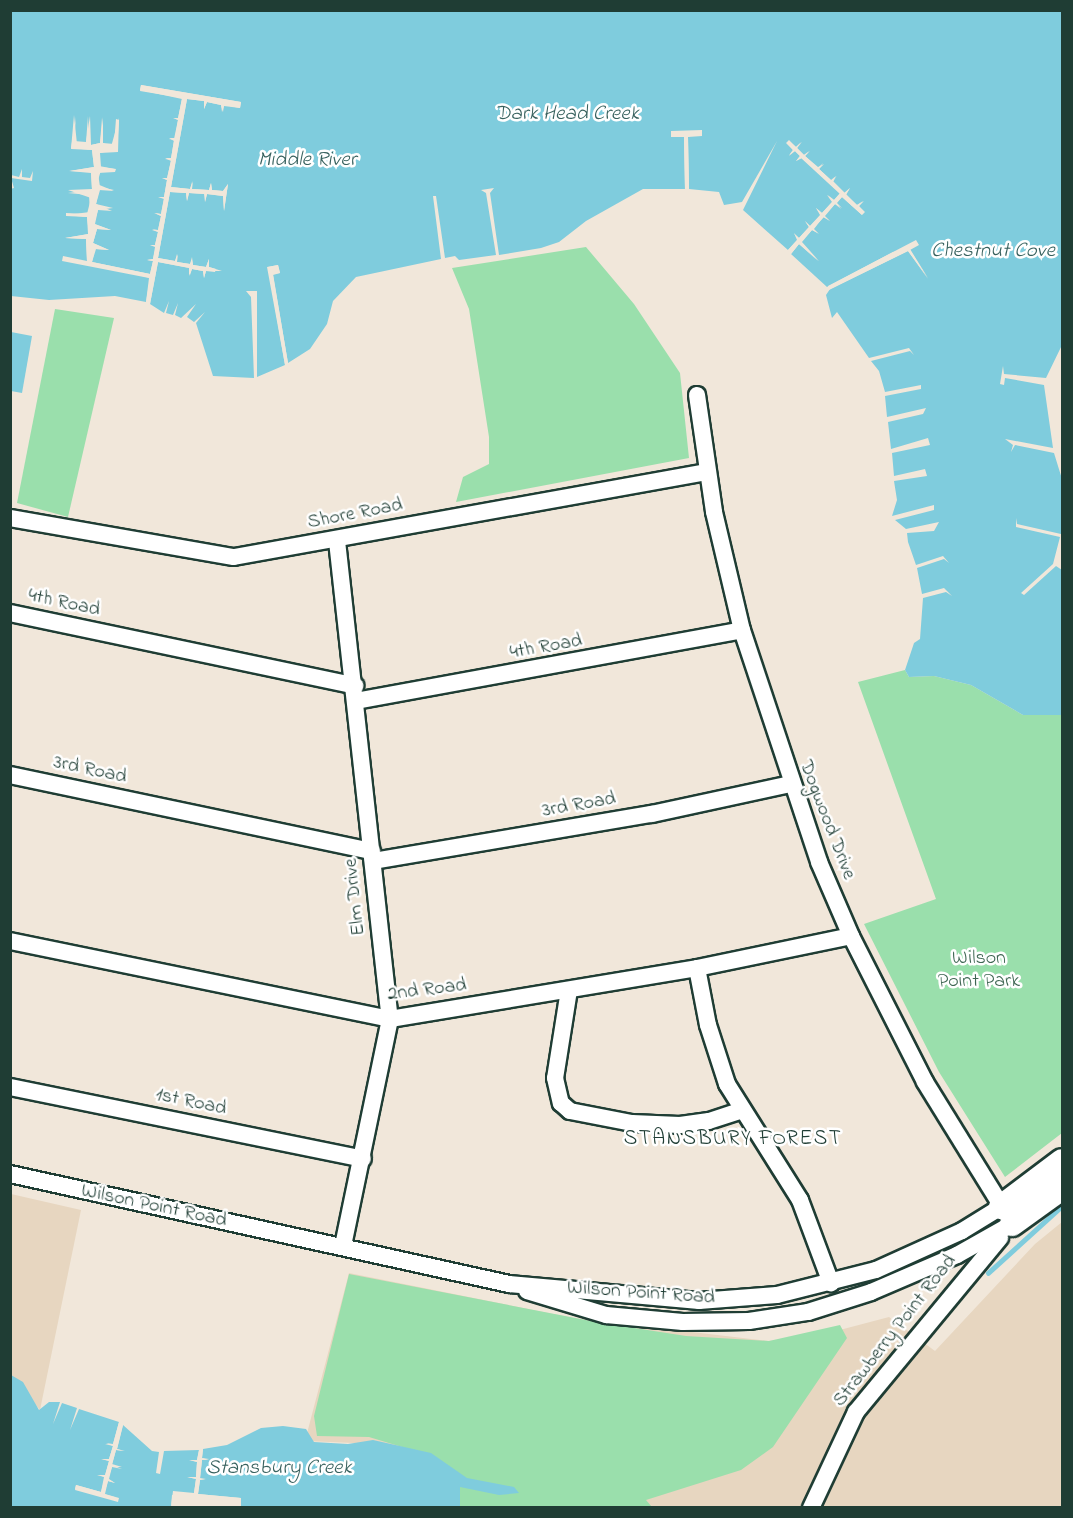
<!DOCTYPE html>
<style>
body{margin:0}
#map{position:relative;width:1073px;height:1518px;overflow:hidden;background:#f1e7da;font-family:"Indie Flower",sans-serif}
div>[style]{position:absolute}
.built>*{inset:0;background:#e7d6c0}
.green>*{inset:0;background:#9adfac}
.water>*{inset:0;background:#7fccdd}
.pier>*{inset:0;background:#f1e7da}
.stream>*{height:4.5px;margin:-2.25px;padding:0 2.25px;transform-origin:2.25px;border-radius:2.25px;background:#7fccdd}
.roads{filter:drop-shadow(2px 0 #1f3d34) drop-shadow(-2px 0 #1f3d34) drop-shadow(0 2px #1f3d34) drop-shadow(0 -2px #1f3d34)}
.street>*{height:16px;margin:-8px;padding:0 8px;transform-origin:8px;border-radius:8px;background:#fff}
.secondary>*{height:24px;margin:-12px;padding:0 12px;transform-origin:12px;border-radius:12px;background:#fff}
span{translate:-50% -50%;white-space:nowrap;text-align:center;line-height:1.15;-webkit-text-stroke:5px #fff;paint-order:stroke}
.street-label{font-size:20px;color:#1f3d34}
.park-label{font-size:20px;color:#3e6652}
.water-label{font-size:21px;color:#37615e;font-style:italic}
.neighbourhood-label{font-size:21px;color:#1f3d34;letter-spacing:1.5px}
.frame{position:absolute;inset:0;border:12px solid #1f3d34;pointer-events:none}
</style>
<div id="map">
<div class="built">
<div style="clip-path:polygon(11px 1194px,81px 1210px,40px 1410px,11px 1375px)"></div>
<div style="clip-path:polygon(1062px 1222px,1062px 1507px,453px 1507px,401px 1455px,354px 1443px,305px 1441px,349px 1273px,573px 1318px,768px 1341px,817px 1336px,889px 1317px,935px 1351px,1035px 1244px)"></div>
</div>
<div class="green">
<div style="clip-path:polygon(586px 247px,634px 304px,680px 373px,689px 458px,456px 502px,463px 477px,489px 464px,489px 437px,469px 309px,452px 268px)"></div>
<div style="clip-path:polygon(55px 309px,114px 318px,68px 517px,17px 503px)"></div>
<div style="clip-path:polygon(905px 670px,909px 677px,934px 676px,971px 685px,1023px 715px,1062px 715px,1062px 1133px,1005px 1177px,939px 1072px,864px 924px,936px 899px,858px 682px)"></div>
<div style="clip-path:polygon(349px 1274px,596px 1322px,686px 1336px,769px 1341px,840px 1325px,847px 1338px,773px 1447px,741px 1470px,646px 1500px,652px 1507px,453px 1507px,412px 1450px,369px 1437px,317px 1436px,314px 1416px)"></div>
</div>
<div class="water">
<div style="clip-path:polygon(11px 11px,1062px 11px,1062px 345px,1046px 378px,1004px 374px,1003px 366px,1000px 384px,1004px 385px,1005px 378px,1044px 385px,1053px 448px,1005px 439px,1013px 445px,1011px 452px,1015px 445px,1054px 453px,1062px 479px,1061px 534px,1017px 524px,1016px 518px,1016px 527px,1060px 537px,1053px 564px,1021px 593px,1024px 595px,1056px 566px,1062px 570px,1062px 715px,1023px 715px,971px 685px,934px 676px,909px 677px,905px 670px,914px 643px,920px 639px,923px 598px,946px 592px,952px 596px,944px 588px,922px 594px,917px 568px,944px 559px,949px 563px,943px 556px,916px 565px,908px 542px,907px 533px,934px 531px,939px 522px,906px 529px,895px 520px,934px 510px,934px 505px,892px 516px,897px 500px,894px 481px,927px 476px,925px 469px,894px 476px,892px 453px,930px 445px,928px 438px,891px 449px,888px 422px,923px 414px,926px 408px,887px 417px,885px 396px,921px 389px,921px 385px,885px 392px,879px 371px,871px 361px,910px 351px,914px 355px,909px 348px,869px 358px,837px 312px,832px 318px,826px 295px,830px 289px,908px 251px,928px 278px,910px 249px,893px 252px,827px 287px,791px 254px,799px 244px,818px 261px,801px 242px,812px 230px,818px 233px,813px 229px,824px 217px,830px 221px,824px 216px,835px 204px,841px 209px,836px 203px,842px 197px,862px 215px,859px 206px,863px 201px,857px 205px,846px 194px,850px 188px,845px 193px,833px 181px,837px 176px,832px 181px,819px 169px,823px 163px,818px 168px,805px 156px,809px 151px,804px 155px,797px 148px,801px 142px,796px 147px,789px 141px,787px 143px,793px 150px,789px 155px,795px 151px,800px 156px,796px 161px,801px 158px,840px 194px,834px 200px,828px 195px,833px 201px,822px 213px,816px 208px,821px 215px,810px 226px,805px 221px,809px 227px,799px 238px,794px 234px,798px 239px,788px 250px,743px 210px,777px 141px,742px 202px,724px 205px,719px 192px,689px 189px,688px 137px,702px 131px,671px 131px,684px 137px,685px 189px,643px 189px,586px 221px,559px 242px,541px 248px,499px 255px,490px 193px,494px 188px,481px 190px,486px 193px,496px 255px,459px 260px,455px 256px,445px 258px,436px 196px,433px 196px,441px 259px,356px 277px,333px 301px,327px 324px,310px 349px,288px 363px,273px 274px,280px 273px,278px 265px,268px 267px,285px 365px,257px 377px,257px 291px,246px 291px,251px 297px,254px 378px,213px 376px,196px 323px,205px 312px,194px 322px,187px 317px,196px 304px,181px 318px,175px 315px,178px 303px,173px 315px,166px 313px,169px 301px,164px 313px,150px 304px,158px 262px,190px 268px,190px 275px,192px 269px,203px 271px,204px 278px,206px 271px,215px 272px,216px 269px,209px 267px,209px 259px,206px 267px,193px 265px,192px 260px,190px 264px,177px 262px,177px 254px,175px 261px,158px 258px,170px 192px,186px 193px,187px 201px,189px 193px,205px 194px,205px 202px,207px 194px,223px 196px,224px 211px,228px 184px,223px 191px,212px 190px,211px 183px,209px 190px,192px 189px,192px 182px,190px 189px,171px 187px,187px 99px,204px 101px,204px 109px,207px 102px,221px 105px,223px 112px,224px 105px,240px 108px,241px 102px,141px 85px,140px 91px,182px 98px,178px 119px,174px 118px,178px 120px,174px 139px,169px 139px,174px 140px,171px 159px,165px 159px,171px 160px,167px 179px,162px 178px,167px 180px,164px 197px,159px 197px,164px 198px,161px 214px,155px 213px,161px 216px,158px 230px,152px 230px,158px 232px,155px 245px,150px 245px,156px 246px,153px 259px,147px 260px,153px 261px,150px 274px,92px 262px,96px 249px,109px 250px,93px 243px,97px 229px,111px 230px,94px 224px,98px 210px,112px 211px,96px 204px,100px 190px,114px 190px,100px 187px,98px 173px,115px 172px,115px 169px,99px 166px,100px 153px,117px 149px,119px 120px,116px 119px,114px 144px,103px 143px,102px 118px,100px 143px,91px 145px,90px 116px,86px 142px,74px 141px,76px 117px,71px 148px,92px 150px,94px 167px,70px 171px,91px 172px,92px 190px,68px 193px,89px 195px,90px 212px,66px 215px,87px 217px,89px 234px,65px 238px,86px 239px,87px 262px,64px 256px,150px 278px,146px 302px,115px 296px,49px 300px,11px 296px,10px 189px,14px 188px,11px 178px,32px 181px,33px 171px,30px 178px,22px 177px,22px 169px,19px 177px,11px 175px)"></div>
<div style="clip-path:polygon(11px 332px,32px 336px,22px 393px,11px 391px)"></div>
<div style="clip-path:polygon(11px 1375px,23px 1382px,39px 1410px,49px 1402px,60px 1402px,53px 1424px,62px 1403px,77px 1408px,70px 1430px,79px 1409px,119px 1422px,113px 1444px,106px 1443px,113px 1446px,109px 1459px,102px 1459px,109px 1461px,105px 1476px,98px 1475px,105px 1477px,101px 1492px,76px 1485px,75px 1489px,118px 1498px,104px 1494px,108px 1481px,115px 1483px,108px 1479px,112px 1467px,122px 1469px,112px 1465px,116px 1450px,124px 1451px,117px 1449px,123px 1425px,152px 1451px,159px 1452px,156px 1473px,160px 1474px,164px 1451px,199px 1450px,197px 1460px,190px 1460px,197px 1462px,196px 1477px,188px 1477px,196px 1479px,194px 1493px,172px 1495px,171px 1507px,11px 1508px)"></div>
<div style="clip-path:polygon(283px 1426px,306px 1429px,314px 1442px,348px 1444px,373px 1440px,431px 1453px,467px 1478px,514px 1487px,519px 1493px,499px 1495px,460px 1487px,460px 1508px,241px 1507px,241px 1498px,198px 1494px,200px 1480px,205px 1479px,200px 1479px,202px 1460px,209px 1460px,202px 1458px,203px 1449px,227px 1445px,261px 1428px)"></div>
</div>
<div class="pier">
<div style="clip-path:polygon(141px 85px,241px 102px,240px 108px,224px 106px,222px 112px,221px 105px,207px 102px,204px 109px,204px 101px,187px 99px,171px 187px,190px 189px,193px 181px,192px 189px,209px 190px,211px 183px,212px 190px,223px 191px,228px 184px,224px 211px,223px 196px,207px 194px,205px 202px,204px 194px,189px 193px,187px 201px,186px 193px,170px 192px,158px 258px,175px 261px,178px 254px,177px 262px,190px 264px,192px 257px,193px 265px,206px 267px,209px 259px,209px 267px,222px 271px,206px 271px,204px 278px,203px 271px,192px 269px,189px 276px,189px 268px,158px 262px,150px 304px,146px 302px,149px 278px,62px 261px,63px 256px,87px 261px,86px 239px,65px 238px,88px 234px,87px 217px,66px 216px,66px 213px,87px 214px,91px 198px,68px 190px,92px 189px,91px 173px,69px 171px,94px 167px,92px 150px,71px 149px,74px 115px,77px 144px,86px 142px,88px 116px,89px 142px,91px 145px,100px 143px,103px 117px,103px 143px,111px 147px,119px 118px,118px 152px,100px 153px,101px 167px,116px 169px,115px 172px,101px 170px,97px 184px,114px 191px,99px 190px,96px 204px,113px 208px,98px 210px,95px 224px,111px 230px,97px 229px,93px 243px,109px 250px,95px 249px,92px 262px,150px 274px,153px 261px,147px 260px,153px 259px,155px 247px,150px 245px,155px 245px,158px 232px,152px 229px,158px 230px,161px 216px,154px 213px,161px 214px,164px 199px,158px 197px,164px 197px,167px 180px,162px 178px,167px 178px,171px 161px,165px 158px,171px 158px,174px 141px,169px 138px,175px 138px,178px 120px,173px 118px,178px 118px,182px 99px,140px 90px)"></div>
<div style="clip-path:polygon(702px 130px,702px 136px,688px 137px,689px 189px,685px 192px,684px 137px,671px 137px,671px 131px)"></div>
<div style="clip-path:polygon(789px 140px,796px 147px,802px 142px,797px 148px,804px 155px,810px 151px,805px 156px,818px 167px,824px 164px,819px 169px,831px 180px,836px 176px,833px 182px,844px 193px,850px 188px,846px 195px,857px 205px,864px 201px,859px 206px,865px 212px,862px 215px,842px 197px,837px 203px,842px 208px,835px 204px,825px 216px,830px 221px,823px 217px,814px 229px,819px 234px,812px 230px,802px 242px,819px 261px,799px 244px,791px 254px,788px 250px,797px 240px,794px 233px,799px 238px,809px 227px,805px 221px,810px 226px,820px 215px,816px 208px,822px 213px,832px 202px,827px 195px,834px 200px,840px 193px,802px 158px,796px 161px,800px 156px,795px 151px,789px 156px,793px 150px,786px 143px)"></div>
<div style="clip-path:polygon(916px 240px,919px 245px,910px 250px,928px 279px,908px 251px,827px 291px,828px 286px)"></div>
<div style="clip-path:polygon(278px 265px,280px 273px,273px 275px,288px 363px,285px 365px,267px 267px)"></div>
<div style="clip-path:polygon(119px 1422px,123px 1425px,117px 1449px,125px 1451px,116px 1450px,112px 1464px,122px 1467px,112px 1467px,109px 1479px,115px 1483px,108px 1481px,105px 1494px,119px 1498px,118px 1502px,75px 1490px,76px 1485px,101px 1492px,104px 1477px,97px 1475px,105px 1475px,109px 1461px,101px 1459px,109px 1459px,113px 1446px,105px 1444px,113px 1444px)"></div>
<div style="clip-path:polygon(203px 1449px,202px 1458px,209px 1459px,202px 1460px,200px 1478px,206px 1479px,200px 1480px,198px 1494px,241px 1498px,241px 1507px,240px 1502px,225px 1501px,222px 1507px,223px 1501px,208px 1499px,205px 1507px,205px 1499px,192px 1497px,189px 1507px,189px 1497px,175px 1495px,171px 1507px,173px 1491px,194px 1493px,196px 1479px,187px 1477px,196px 1477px,197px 1462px,189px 1460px,197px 1460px,199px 1450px)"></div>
</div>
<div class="stream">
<div style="left:988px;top:1273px;width:100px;rotate:-42.2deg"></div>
</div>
<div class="roads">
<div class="street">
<div style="left:697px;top:395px;width:118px;rotate:81.7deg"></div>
<div style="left:714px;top:512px;width:121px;rotate:76.7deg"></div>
<div style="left:742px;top:630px;width:244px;rotate:71.6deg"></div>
<div style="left:819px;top:862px;width:81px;rotate:66.6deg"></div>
<div style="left:851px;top:936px;width:164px;rotate:63.1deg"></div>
<div style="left:925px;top:1082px;width:156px;rotate:58.3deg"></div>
<div style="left:10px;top:518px;width:227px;rotate:9.9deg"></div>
<div style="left:234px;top:557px;width:481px;rotate:-10.2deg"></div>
<div style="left:337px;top:541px;width:481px;rotate:83.7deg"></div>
<div style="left:390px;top:1019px;width:232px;rotate:101.7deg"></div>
<div style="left:10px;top:613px;width:353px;rotate:11.9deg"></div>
<div style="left:356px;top:701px;width:392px;rotate:-10.4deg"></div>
<div style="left:10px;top:775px;width:370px;rotate:11.9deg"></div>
<div style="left:373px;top:861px;width:283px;rotate:-9.6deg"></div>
<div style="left:652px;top:814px;width:142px;rotate:-12.2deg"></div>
<div style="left:10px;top:941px;width:388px;rotate:11.6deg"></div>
<div style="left:390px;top:1019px;width:311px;rotate:-9.4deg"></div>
<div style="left:697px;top:968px;width:157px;rotate:-11.7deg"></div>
<div style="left:697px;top:968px;width:58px;rotate:79.1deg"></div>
<div style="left:708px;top:1025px;width:62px;rotate:72.1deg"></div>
<div style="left:727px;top:1084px;width:137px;rotate:57.8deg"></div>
<div style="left:800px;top:1200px;width:89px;rotate:69.5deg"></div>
<div style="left:569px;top:990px;width:89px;rotate:99deg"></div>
<div style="left:555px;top:1078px;width:26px;rotate:77deg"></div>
<div style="left:561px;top:1103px;width:12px;rotate:42deg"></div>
<div style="left:570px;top:1111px;width:63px;rotate:11deg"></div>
<div style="left:632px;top:1123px;width:48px;rotate:2.4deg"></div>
<div style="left:680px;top:1125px;width:29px;rotate:-8deg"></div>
<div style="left:709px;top:1121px;width:35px;rotate:-18deg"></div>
<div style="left:10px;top:1087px;width:360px;rotate:11.5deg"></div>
<div style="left:10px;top:1174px;width:511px;rotate:12.43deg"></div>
<div style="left:509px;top:1284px;width:191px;rotate:5.1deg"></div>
<div style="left:699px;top:1301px;width:78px;rotate:-4.4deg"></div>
<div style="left:777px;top:1295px;width:102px;rotate:-14.2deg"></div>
<div style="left:876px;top:1270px;width:94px;rotate:-24.4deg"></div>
<div style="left:962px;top:1231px;width:46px;rotate:-31.6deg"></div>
<div style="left:527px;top:1291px;width:83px;rotate:16.9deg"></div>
<div style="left:606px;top:1315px;width:77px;rotate:5.2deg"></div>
<div style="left:683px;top:1322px;width:66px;rotate:-0.9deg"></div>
<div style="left:749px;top:1321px;width:60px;rotate:-8.7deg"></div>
<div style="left:808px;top:1312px;width:66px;rotate:-17.6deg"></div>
<div style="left:871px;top:1292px;width:94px;rotate:-23.3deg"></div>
<div style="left:957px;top:1255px;width:63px;rotate:-29.4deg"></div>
<div style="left:811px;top:1508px;width:106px;rotate:-64.9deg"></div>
<div style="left:856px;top:1412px;width:226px;rotate:-50.4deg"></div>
</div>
<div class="secondary">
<div style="left:1001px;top:1207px;width:76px;rotate:-37deg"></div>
<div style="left:1012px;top:1224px;width:62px;rotate:-35.8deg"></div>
</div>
</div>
<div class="street-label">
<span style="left:355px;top:514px;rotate:-11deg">Shore Road</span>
<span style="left:64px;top:603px;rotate:12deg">4th Road</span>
<span style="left:546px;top:647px;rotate:-10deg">4th Road</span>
<span style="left:90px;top:770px;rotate:12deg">3rd Road</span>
<span style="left:579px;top:805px;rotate:-10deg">3rd Road</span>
<span style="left:827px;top:820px;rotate:69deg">Dogwood Drive</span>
<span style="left:355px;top:897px;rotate:-96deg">Elm Drive</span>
<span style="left:427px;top:990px;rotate:-7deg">2nd Road</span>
<span style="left:191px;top:1102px;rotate:12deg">1st Road</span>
<span style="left:154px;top:1206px;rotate:12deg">Wilson Point Road</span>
<span style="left:641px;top:1293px;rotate:4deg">Wilson Point Road</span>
<span style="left:895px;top:1331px;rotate:-52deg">Strawberry Point Road</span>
</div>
<div class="park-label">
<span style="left:979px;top:970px">Wilson<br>Point Park</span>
</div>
<div class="water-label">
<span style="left:567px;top:114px">Dark Head Creek</span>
<span style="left:307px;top:160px">Middle River</span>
<span style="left:993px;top:251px">Chestnut Cove</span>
<span style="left:279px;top:1468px">Stansbury Creek</span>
</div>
<div class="neighbourhood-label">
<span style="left:733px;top:1139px">STANSBURY FOREST</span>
</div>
<div class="frame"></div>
</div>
